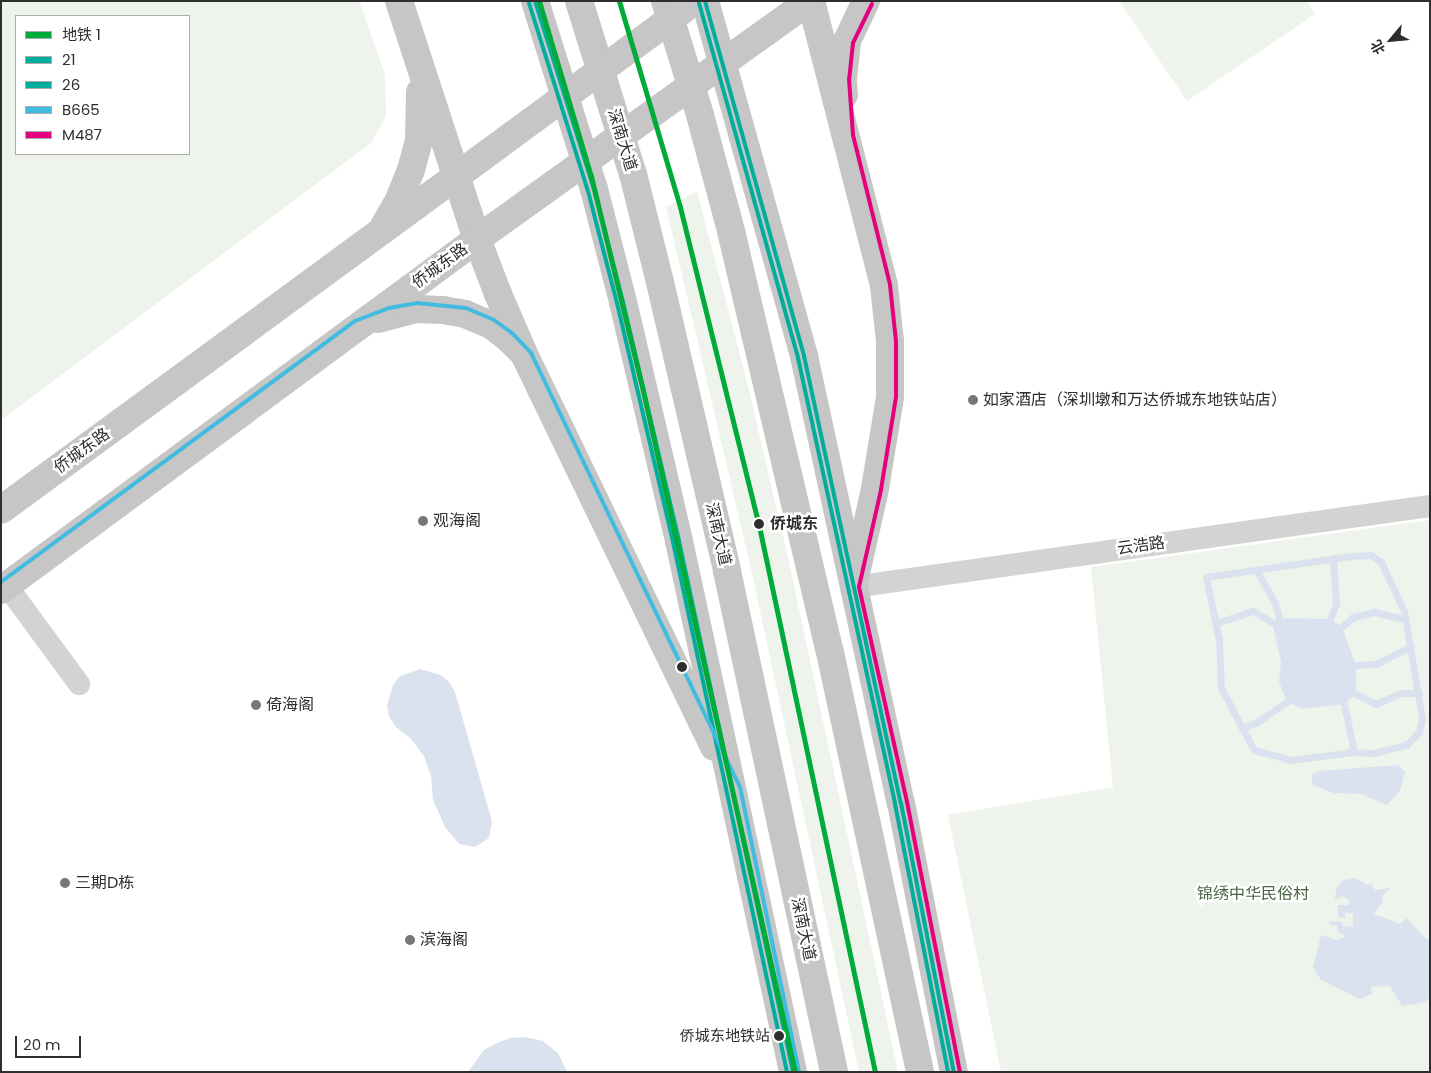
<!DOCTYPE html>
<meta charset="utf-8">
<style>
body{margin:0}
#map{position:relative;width:1431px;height:1073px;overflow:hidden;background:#fff;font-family:Poppins,"Noto Sans SC",sans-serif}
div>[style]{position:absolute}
.green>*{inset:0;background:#eef3ec}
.water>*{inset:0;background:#dbe2ef}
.stream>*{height:7px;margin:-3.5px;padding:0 3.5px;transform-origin:3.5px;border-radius:3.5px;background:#dbe2ef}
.minor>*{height:22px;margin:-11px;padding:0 11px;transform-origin:11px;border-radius:11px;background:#d3d3d3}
.major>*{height:28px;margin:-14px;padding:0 14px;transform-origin:14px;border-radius:14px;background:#c6c6c6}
.bus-1>*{height:4px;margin:-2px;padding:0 2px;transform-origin:2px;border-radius:2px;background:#01ad9c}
.bus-2>*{height:4px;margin:-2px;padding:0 2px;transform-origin:2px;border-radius:2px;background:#01ad9c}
.bus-3>*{height:4px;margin:-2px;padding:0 2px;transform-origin:2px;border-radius:2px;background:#42bbe0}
.bus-4>*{height:4px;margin:-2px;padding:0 2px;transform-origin:2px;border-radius:2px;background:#e5007d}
.metro-1>*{height:5px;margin:-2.5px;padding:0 2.5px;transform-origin:2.5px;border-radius:2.5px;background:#00ab39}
.dots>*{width:14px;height:14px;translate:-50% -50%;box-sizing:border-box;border:2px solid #fff;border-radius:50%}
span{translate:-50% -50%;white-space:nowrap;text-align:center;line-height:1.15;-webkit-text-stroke:5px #fff;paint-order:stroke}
.bus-label{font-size:15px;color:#2e2e2e}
.right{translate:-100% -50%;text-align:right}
.street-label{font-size:16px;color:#2e2e2e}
.poi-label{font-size:16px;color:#2e2e2e}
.left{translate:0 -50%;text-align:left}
.stop-label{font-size:16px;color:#2e2e2e;font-weight:700}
.park-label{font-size:16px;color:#496540}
.frame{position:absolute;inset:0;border:2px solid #2e2e2e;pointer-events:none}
.legend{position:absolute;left:15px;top:15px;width:175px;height:140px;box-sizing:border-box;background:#fff;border:1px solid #ababab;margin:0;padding:6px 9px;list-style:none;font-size:15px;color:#2e2e2e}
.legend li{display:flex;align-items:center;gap:10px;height:25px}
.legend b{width:25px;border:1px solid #ababab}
.north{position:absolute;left:1366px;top:15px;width:50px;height:50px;-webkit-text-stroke:4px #fff;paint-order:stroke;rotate:242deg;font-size:14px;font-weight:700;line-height:20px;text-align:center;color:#2e2e2e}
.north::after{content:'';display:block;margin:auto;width:18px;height:22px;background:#2e2e2e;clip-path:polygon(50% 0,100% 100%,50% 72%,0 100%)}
.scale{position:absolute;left:15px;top:1036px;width:66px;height:22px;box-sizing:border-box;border:2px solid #2e2e2e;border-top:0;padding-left:6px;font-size:15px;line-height:18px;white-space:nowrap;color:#2e2e2e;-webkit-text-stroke:4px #fff;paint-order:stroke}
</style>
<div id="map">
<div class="green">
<div style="clip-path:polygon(evenodd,1px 1px,359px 1px,385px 74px,386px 116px,371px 143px,1px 420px,1px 1px,16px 16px,189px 16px,189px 154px,16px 154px,16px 16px)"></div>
<div style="clip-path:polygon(1119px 1px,1307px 1px,1315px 14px,1187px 101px)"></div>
<div style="clip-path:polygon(697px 191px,746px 378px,789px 562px,898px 1072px,859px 1072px,751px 569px,666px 207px)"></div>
<div style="clip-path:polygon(1430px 520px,1430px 1072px,1001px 1072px,948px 815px,1113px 787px,1091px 567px)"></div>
</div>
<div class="water">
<div style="clip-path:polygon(1279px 618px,1330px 619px,1342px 627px,1356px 665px,1356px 694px,1344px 704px,1303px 709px,1287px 702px,1279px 682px,1281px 662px,1272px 622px)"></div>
<div style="clip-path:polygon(420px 669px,441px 675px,449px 682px,455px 692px,492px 821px,489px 838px,475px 847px,459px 844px,445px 827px,433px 800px,431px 776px,424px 756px,411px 739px,395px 726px,389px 716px,387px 706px,393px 685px,400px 676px)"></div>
<div style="clip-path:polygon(1398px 765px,1405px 772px,1400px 791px,1387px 805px,1361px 794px,1334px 793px,1313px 785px,1311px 775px,1319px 771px)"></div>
<div style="clip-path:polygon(1355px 878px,1367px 885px,1371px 883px,1375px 890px,1391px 888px,1383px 895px,1382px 903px,1374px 914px,1400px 924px,1407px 918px,1425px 938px,1430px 940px,1430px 999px,1421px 1003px,1402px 1006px,1390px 986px,1371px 987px,1372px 994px,1360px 999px,1321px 980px,1313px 967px,1321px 935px,1336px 940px,1346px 937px,1337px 931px,1337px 926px,1330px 924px,1329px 921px,1342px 922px,1343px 927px,1353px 926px,1353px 914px,1345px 912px,1345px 918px,1338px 917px,1338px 905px,1348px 905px,1349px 900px,1342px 896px,1335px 900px,1336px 889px,1343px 880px)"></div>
<div style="clip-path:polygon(525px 1037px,543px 1041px,558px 1053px,567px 1072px,468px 1072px,484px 1050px,497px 1043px,510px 1038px)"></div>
</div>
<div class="stream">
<div style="left:1371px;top:555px;width:12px;rotate:35deg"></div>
<div style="left:1381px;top:562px;width:54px;rotate:64.9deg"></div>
<div style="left:1404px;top:611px;width:109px;rotate:80.5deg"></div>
<div style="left:1422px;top:718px;width:14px;rotate:102deg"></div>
<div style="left:1419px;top:732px;width:18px;rotate:135deg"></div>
<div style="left:1406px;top:745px;width:34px;rotate:166deg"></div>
<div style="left:1373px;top:753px;width:19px;rotate:-177deg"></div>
<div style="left:1354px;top:752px;width:64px;rotate:172.8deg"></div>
<div style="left:1291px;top:760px;width:38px;rotate:-165deg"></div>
<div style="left:1254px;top:750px;width:70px;rotate:-118deg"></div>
<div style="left:1221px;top:688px;width:48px;rotate:-92.4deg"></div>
<div style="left:1219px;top:640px;width:64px;rotate:-101.7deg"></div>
<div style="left:1206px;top:577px;width:146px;rotate:-8.3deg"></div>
<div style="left:1350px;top:556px;width:21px;rotate:-3deg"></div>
<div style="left:1256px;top:570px;width:38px;rotate:60deg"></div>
<div style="left:1275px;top:603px;width:16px;rotate:75deg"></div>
<div style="left:1330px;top:619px;width:16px;rotate:-68deg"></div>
<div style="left:1336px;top:604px;width:46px;rotate:-93.7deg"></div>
<div style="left:1216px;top:623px;width:39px;rotate:-18deg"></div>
<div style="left:1253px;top:611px;width:22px;rotate:30deg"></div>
<div style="left:1342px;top:627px;width:15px;rotate:-42deg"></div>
<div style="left:1353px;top:617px;width:22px;rotate:-13deg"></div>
<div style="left:1374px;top:612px;width:32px;rotate:13deg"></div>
<div style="left:1356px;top:665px;width:20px;rotate:-3deg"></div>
<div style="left:1376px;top:664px;width:39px;rotate:-27deg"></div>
<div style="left:1356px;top:694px;width:22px;rotate:27deg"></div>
<div style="left:1376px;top:704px;width:27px;rotate:-24deg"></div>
<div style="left:1401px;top:693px;width:18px"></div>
<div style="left:1344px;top:704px;width:49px;rotate:78.2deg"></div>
<div style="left:1242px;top:728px;width:16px;rotate:-22deg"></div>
<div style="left:1257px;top:722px;width:36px;rotate:-34deg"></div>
</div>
<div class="minor">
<div style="left:7px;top:586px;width:122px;rotate:53.7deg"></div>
<div style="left:853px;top:587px;width:583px;rotate:-7.99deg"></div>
</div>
<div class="major">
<div style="left:399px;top:1px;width:250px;rotate:71.9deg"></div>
<div style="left:477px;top:239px;width:59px;rotate:69.1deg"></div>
<div style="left:498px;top:294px;width:68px;rotate:66.5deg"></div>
<div style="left:525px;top:356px;width:434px;rotate:64.2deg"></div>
<div style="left:535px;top:1px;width:197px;rotate:72.6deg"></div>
<div style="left:594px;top:189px;width:117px;rotate:75.6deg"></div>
<div style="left:623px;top:302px;width:245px;rotate:76.8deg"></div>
<div style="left:679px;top:541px;width:543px;rotate:77.88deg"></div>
<div style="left:579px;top:1px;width:181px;rotate:72.7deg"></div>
<div style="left:633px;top:174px;width:107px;rotate:76deg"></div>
<div style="left:659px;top:278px;width:301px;rotate:76.9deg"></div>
<div style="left:727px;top:571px;width:512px;rotate:77.94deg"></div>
<div style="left:665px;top:1px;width:119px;rotate:72.9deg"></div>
<div style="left:700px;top:115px;width:120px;rotate:75deg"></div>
<div style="left:731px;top:231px;width:432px;rotate:76.8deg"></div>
<div style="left:830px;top:652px;width:430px;rotate:77.9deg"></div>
<div style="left:705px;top:1px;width:369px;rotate:74.4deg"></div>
<div style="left:804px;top:356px;width:457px;rotate:77.8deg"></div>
<div style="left:901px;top:803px;width:274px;rotate:78.9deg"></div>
<div style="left:811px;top:1px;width:294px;rotate:75.6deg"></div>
<div style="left:884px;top:286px;width:55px;rotate:83.8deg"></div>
<div style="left:890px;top:341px;width:56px;rotate:90deg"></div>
<div style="left:890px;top:397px;width:93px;rotate:99.3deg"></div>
<div style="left:875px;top:489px;width:91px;rotate:102.7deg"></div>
<div style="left:844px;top:95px;width:16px;rotate:-94deg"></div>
<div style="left:843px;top:79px;width:38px;rotate:-84deg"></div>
<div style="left:847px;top:41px;width:44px;rotate:-64.6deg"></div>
<div style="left:384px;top:226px;width:28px;rotate:-60deg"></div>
<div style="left:398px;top:202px;width:35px;rotate:-68deg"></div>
<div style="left:411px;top:170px;width:31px;rotate:-75deg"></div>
<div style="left:419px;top:140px;width:48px;rotate:-88.8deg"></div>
<div style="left:378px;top:319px;width:40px;rotate:-14.4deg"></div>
<div style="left:417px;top:309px;width:26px;rotate:2deg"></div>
<div style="left:443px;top:310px;width:22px;rotate:10deg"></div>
<div style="left:465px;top:314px;width:28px;rotate:23deg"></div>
<div style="left:491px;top:325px;width:21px;rotate:37deg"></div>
<div style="left:508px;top:338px;width:16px;rotate:45deg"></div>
<div style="left:1px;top:510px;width:846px;rotate:-36.25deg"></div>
<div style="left:1px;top:590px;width:591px;rotate:-36.4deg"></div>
<div style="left:477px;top:239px;width:409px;rotate:-35.6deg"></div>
</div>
<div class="bus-1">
<div style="left:535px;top:1px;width:197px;rotate:72.6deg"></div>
<div style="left:594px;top:189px;width:117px;rotate:75.6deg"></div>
<div style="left:623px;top:302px;width:245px;rotate:76.8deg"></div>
<div style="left:679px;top:541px;width:543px;rotate:77.88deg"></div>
<div style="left:705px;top:1px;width:369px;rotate:74.4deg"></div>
<div style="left:804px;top:356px;width:457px;rotate:77.8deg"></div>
<div style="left:901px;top:803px;width:274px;rotate:78.9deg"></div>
</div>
<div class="bus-2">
<div style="left:529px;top:3px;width:197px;rotate:72.6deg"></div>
<div style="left:588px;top:191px;width:116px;rotate:75.5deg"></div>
<div style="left:617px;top:303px;width:245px;rotate:76.8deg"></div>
<div style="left:673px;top:542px;width:542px;rotate:77.86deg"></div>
<div style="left:699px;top:3px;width:369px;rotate:74.4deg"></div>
<div style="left:798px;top:358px;width:456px;rotate:77.7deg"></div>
<div style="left:895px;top:804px;width:273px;rotate:78.8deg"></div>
</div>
<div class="bus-3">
<div style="left:1px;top:582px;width:440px;rotate:-36.4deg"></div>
<div style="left:355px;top:321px;width:36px;rotate:-21deg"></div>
<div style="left:389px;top:308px;width:28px;rotate:-10deg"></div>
<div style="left:417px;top:303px;width:49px;rotate:5.8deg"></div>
<div style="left:466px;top:308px;width:30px;rotate:23deg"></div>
<div style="left:494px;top:320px;width:22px;rotate:36deg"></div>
<div style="left:512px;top:333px;width:28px;rotate:46deg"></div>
<div style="left:531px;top:353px;width:482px;rotate:64.3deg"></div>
<div style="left:740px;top:787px;width:290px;rotate:78.3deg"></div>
</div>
<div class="bus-4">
<div style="left:872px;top:4px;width:43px;rotate:116deg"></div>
<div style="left:853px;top:43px;width:36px;rotate:96deg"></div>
<div style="left:849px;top:79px;width:56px;rotate:85.9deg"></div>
<div style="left:853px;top:135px;width:154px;rotate:76.1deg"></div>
<div style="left:890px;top:285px;width:56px;rotate:83.9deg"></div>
<div style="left:896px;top:341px;width:56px;rotate:90deg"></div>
<div style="left:896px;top:397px;width:94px;rotate:99.2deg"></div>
<div style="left:881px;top:490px;width:99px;rotate:102.8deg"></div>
<div style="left:859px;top:587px;width:220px;rotate:77.4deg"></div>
<div style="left:907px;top:802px;width:274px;rotate:78.9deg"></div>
</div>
<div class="metro-1">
<div style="left:539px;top:1px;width:183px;rotate:73.5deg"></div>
<div style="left:591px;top:176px;width:212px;rotate:76.4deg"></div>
<div style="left:641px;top:382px;width:707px;rotate:77.42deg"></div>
<div style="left:619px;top:1px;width:215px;rotate:73.5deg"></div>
<div style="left:680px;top:207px;width:329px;rotate:76.1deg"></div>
<div style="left:759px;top:526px;width:558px;rotate:78.01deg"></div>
</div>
<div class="dots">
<div style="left:973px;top:400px;background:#777"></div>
<div style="left:423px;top:521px;background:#777"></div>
<div style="left:759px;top:524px;background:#2e2e2e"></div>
<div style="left:682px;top:667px;background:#2e2e2e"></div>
<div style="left:256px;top:705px;background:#777"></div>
<div style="left:65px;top:883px;background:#777"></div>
<div style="left:410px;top:940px;background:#777"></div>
<div style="left:779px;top:1036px;background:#2e2e2e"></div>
</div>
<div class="bus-label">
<span class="right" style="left:770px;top:1036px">侨城东地铁站</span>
</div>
<div class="street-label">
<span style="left:622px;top:140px;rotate:73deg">深南大道</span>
<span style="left:440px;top:266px;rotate:-36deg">侨城东路</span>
<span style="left:82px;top:451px;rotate:-36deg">侨城东路</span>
<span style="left:718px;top:534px;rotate:77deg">深南大道</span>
<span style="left:1141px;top:546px;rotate:-8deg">云浩路</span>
<span style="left:803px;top:929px;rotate:78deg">深南大道</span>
</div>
<div class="poi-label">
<span class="left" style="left:983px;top:400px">如家酒店（深圳墩和万达侨城东地铁站店）</span>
<span class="left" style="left:433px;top:521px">观海阁</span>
<span class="left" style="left:266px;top:705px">倚海阁</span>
<span class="left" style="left:75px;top:883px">三期D栋</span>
<span class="left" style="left:420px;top:940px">滨海阁</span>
</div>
<div class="stop-label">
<span class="left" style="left:770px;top:524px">侨城东</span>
</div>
<div class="park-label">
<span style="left:1253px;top:894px">锦绣中华民俗村</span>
</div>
<div class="frame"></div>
<ul class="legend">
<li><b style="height:6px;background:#00ab39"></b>地铁 1</li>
<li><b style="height:6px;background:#01ad9c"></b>21</li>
<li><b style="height:6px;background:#01ad9c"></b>26</li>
<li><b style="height:6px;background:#42bbe0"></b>B665</li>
<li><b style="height:6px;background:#e5007d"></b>M487</li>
</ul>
<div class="north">北</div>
<div class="scale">20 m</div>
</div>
